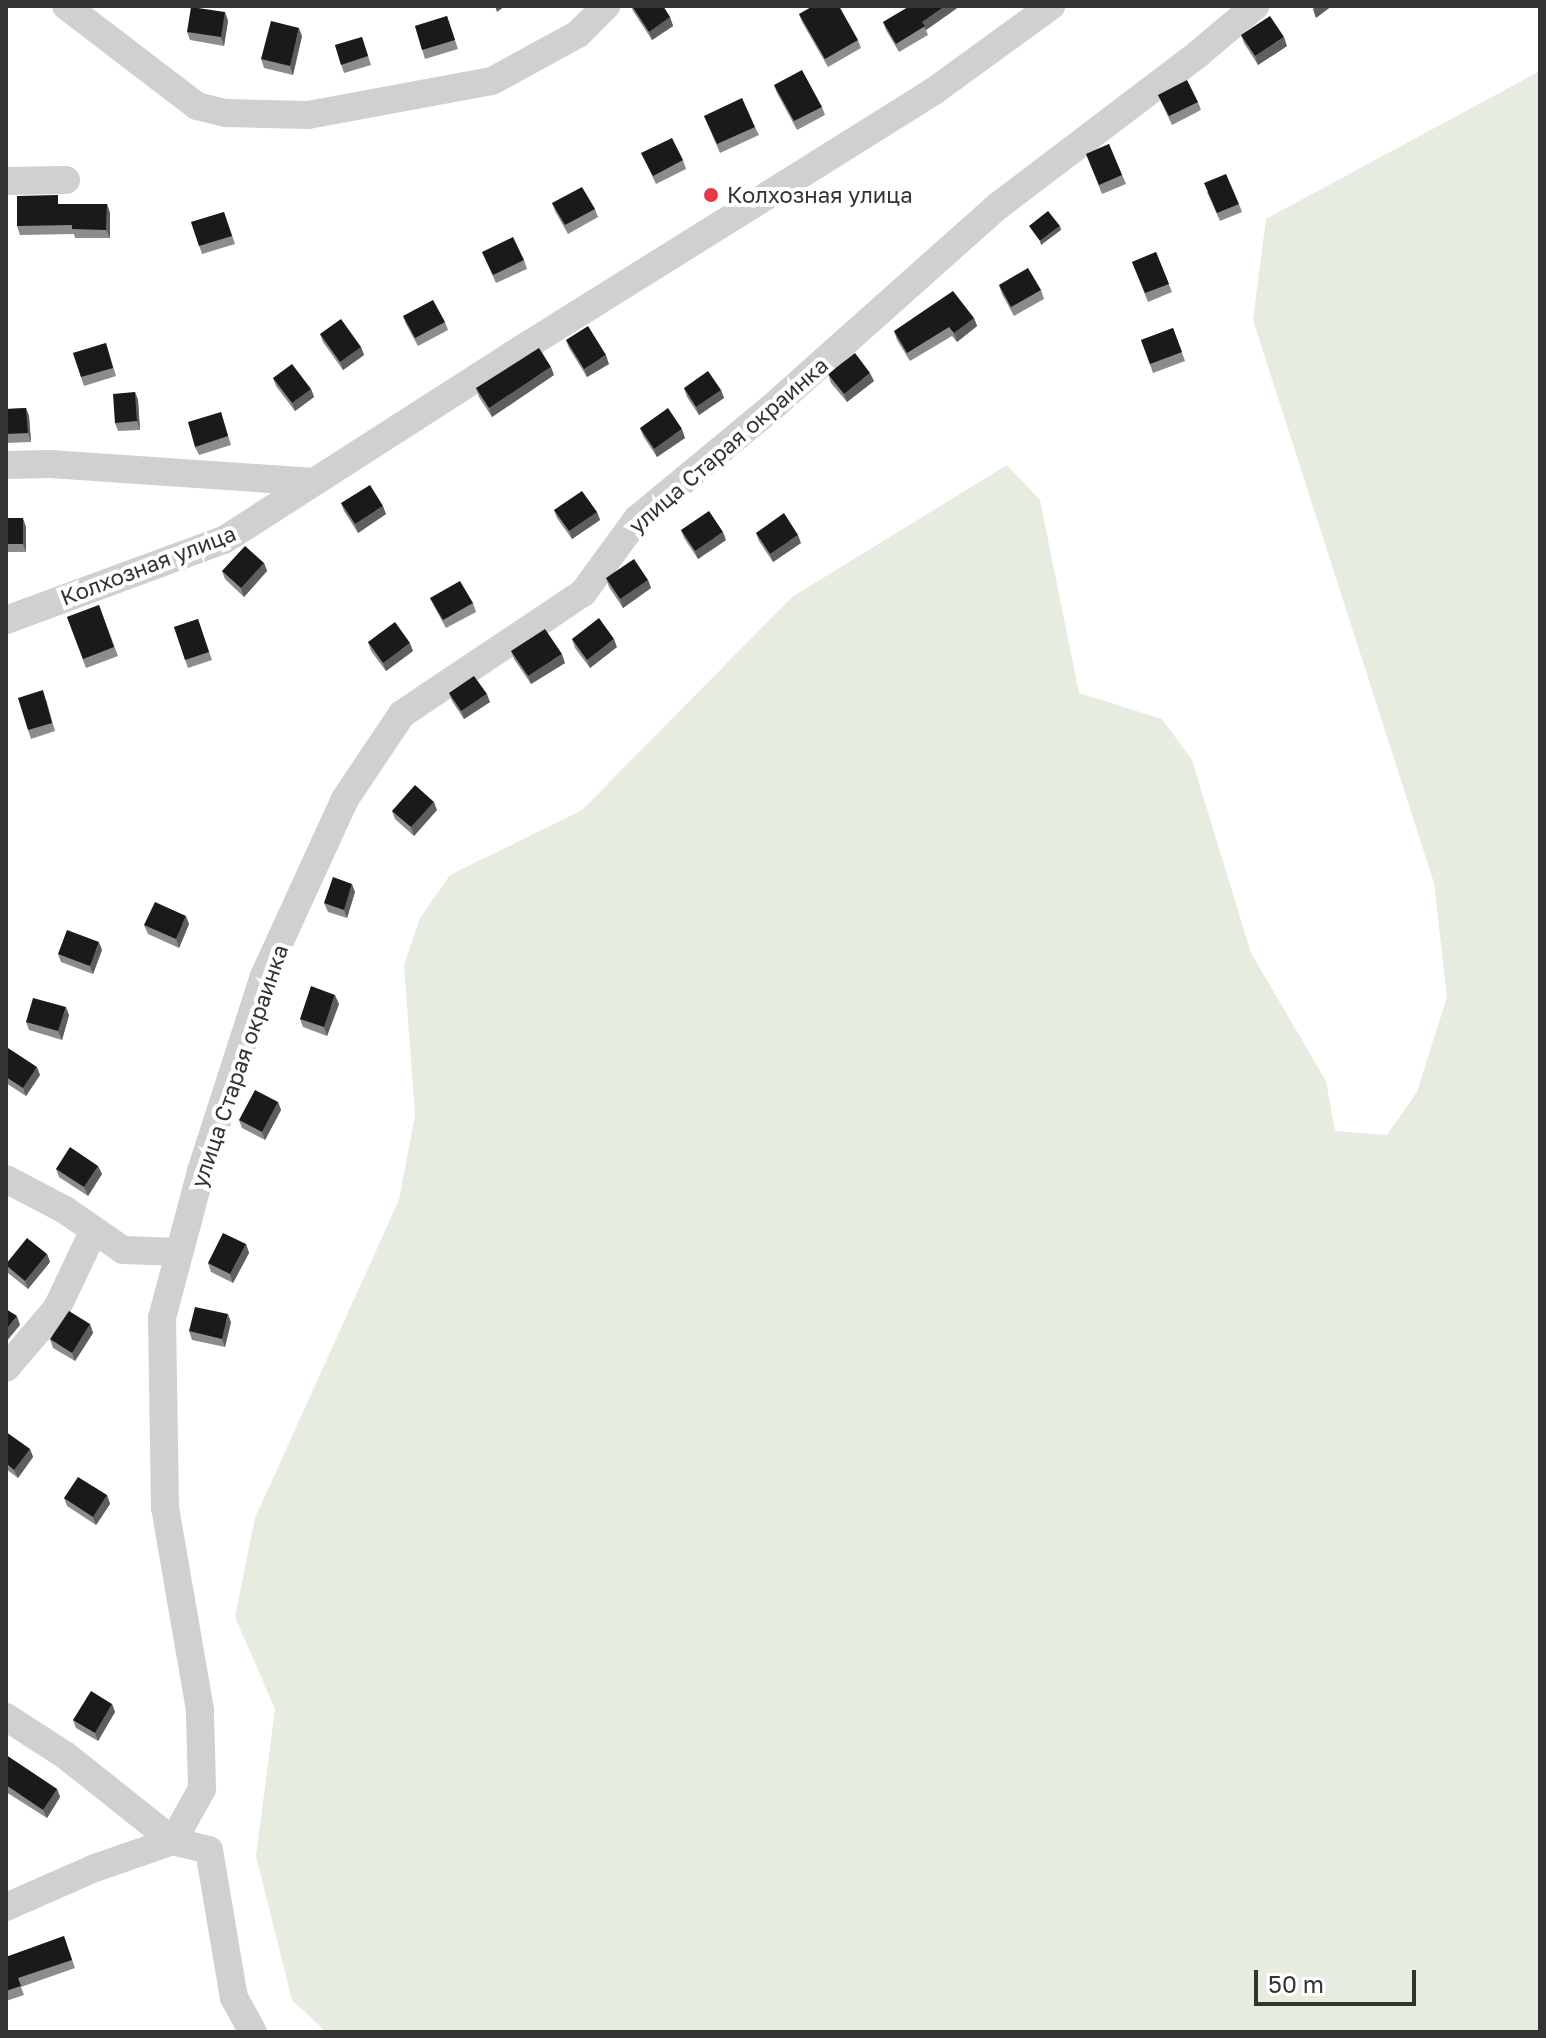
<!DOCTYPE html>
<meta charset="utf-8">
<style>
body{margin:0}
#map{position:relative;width:1546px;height:2038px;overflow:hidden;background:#fff;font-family:"Golos Text",sans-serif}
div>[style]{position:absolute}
.green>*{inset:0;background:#e6ecdf}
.minor>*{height:28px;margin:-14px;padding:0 14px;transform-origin:14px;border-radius:14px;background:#d0d0d0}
.wall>*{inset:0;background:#8c8c8c}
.shaded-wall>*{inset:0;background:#5f5f5f}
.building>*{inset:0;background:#1a1a1a}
.dots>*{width:22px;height:22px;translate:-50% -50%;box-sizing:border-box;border:4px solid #fff;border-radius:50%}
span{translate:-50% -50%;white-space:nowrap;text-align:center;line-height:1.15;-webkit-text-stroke:8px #fff;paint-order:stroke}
.poi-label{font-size:22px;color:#333}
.left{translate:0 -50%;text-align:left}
.street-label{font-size:22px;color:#333}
.frame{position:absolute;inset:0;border:8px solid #333;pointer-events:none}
.scale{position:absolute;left:1254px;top:1970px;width:162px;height:36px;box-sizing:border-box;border:4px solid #333;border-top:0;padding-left:10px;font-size:24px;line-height:28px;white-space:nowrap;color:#333;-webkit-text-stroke:6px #fff;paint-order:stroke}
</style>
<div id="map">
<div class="green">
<div style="clip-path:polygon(1538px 72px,1540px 2032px,326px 2032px,292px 2000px,256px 1856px,275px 1709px,235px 1617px,255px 1518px,399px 1200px,415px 1115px,404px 965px,420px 918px,450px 875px,582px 810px,792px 597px,1007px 465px,1040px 500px,1079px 693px,1162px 719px,1192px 760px,1251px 953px,1326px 1081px,1335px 1131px,1387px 1135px,1417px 1092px,1447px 997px,1434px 883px,1253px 320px,1266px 219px)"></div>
</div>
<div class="minor">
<div style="left:66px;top:6px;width:165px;rotate:37.4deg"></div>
<div style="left:197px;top:106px;width:30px;rotate:14deg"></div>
<div style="left:226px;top:113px;width:82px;rotate:1.4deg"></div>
<div style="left:308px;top:115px;width:187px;rotate:-10.5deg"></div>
<div style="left:492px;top:81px;width:98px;rotate:-28.7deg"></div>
<div style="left:578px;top:34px;width:40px;rotate:-45deg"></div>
<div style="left:6px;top:181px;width:60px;rotate:-1deg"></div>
<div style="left:6px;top:465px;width:44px;rotate:-1.3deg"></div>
<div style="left:50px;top:464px;width:265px;rotate:3.9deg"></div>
<div style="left:6px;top:620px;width:232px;rotate:-20.2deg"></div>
<div style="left:224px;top:540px;width:355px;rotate:-32.7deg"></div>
<div style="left:523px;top:348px;width:485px;rotate:-32deg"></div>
<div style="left:934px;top:91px;width:145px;rotate:-36deg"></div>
<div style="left:6px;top:1179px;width:67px;rotate:27.7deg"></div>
<div style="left:65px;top:1210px;width:70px;rotate:34.6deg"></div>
<div style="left:123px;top:1250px;width:56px;rotate:2deg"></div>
<div style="left:6px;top:1368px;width:79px;rotate:-49.6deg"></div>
<div style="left:57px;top:1308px;width:86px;rotate:-64.6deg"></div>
<div style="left:6px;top:1717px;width:70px;rotate:32.8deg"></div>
<div style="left:65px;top:1755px;width:138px;rotate:38.5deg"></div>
<div style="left:6px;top:1907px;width:97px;rotate:-23.7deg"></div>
<div style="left:95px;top:1868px;width:83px;rotate:-19.1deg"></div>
<div style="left:253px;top:2032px;width:39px;rotate:-119deg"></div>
<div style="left:234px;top:1998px;width:150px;rotate:-99.6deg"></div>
<div style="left:209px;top:1850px;width:37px;rotate:-166deg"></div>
<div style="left:173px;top:1841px;width:60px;rotate:-60.9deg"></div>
<div style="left:202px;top:1789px;width:79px;rotate:-91.5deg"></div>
<div style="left:200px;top:1710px;width:205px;rotate:-99.8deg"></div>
<div style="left:165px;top:1508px;width:190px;rotate:-90.9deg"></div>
<div style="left:162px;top:1318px;width:152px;rotate:-75.1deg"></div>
<div style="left:201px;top:1171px;width:205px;rotate:-72.1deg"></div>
<div style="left:264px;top:976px;width:195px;rotate:-65.4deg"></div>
<div style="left:345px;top:799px;width:102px;rotate:-56.2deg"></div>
<div style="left:402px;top:714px;width:218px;rotate:-33.8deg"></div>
<div style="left:583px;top:593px;width:92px;rotate:-53.9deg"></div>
<div style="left:637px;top:519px;width:173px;rotate:-39.6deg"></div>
<div style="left:770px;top:409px;width:305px;rotate:-41.7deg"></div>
<div style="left:998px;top:206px;width:251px;rotate:-37.2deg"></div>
<div style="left:1198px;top:54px;width:75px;rotate:-40.1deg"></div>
</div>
<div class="wall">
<div style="clip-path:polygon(631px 6px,663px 6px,670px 17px,673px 26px,652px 40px,633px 11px)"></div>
<div style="clip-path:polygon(910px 6px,960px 6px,926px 30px,928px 35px,899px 52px,886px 30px,883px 22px)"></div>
<div style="clip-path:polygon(225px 12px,228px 21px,224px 46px,190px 40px,187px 32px)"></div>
<div style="clip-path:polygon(799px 14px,858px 40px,861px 48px,828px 67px,802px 22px)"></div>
<div style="clip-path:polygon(447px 16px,458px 49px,425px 59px,415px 26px)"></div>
<div style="clip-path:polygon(1241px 35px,1287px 46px,1258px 65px,1244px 43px)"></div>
<div style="clip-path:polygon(302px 36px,293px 75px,264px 68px,261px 59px)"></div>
<div style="clip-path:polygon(362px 37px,371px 65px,344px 73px,335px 45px)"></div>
<div style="clip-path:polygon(774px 85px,822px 107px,825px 115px,797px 130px,777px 93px)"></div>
<div style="clip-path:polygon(1158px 95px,1198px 102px,1201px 110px,1172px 125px)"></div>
<div style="clip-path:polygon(704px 116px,755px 127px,759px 135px,720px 153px)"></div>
<div style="clip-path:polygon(1109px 144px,1126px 184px,1102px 194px,1086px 154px)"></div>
<div style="clip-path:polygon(641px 153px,683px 160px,686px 169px,656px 184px)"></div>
<div style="clip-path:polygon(1207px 192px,1239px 204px,1242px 212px,1220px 221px)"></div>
<div style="clip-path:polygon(552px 203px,595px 209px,598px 217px,568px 234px,555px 211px)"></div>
<div style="clip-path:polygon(61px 204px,107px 204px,110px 213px,110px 238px,75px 238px,74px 234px,20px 235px,17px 226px)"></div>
<div style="clip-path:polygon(224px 212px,235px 244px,202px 254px,191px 222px)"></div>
<div style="clip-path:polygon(482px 252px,524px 260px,527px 269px,496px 283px)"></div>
<div style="clip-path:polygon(1156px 252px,1172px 292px,1148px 302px,1132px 262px)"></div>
<div style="clip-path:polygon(999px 285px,1041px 290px,1044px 299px,1014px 316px,1002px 294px)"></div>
<div style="clip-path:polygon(403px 316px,445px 322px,448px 330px,418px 346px,406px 324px)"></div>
<div style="clip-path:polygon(974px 318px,977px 326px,957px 342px,952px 336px,910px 361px,897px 340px,894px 331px)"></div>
<div style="clip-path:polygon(1173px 328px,1185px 361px,1153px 373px,1141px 340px)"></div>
<div style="clip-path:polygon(320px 334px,361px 347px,364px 355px,343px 370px,323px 342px)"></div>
<div style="clip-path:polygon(566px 340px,609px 364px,587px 377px,569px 348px)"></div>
<div style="clip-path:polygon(106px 343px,116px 376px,84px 386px,73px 353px)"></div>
<div style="clip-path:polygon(828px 374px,874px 381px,847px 402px,831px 383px)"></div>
<div style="clip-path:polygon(554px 375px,492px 417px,479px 397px,476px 388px)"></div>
<div style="clip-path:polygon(273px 378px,311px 389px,314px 397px,295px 411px,276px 386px)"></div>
<div style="clip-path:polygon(684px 388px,721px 390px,724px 398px,699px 415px,687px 397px)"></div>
<div style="clip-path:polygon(135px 392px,138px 400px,140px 430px,118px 431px,115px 423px)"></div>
<div style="clip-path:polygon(26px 408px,29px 416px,31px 442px,6px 443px,6px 409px)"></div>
<div style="clip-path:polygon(221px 412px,231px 445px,199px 455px,195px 447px)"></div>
<div style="clip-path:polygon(640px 428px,685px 438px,657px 457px,643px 436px)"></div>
<div style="clip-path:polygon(341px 503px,386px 514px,358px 533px,344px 511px)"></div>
<div style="clip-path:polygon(554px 510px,597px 512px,600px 520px,572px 539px,557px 518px)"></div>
<div style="clip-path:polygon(6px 518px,26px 527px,26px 552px,6px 552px)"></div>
<div style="clip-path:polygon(681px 530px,726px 540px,698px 559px,684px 538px)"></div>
<div style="clip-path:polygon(756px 533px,801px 543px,773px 562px,759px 541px)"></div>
<div style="clip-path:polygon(264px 563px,267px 571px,244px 597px,225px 579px,222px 571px)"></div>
<div style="clip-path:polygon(606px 578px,648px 580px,651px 588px,623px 608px,609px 587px)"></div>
<div style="clip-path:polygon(430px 598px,473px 603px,476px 612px,446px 628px,434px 606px)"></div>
<div style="clip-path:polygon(99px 605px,118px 656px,86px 668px,67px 617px)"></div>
<div style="clip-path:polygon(198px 619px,212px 660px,188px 668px,174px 627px)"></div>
<div style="clip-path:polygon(572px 639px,617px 647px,590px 668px,575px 648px)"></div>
<div style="clip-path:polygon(368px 642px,413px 651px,386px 671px,371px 651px)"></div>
<div style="clip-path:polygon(511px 651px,565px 663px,531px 684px,514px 659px)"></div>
<div style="clip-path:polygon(449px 693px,490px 702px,464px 719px,452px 701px)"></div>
<div style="clip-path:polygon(46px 699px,55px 731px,31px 739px,28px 730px)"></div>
<div style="clip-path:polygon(437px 810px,414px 836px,395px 819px,392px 811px)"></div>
<div style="clip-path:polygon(355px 892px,347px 918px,328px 912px,324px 903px)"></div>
<div style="clip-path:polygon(189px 924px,179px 948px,148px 934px,144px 925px)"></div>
<div style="clip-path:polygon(102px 950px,93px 974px,61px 962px,58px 954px)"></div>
<div style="clip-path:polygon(339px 1004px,327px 1036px,303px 1027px,300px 1019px)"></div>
<div style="clip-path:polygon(69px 1015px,62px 1040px,29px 1030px,26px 1022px)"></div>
<div style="clip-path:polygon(6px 1051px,40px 1075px,26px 1096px,6px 1083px)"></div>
<div style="clip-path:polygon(278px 1102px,281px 1110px,265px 1140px,242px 1128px,239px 1120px)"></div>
<div style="clip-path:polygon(98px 1166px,102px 1174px,88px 1196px,59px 1177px,56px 1169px)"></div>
<div style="clip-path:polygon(246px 1244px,249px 1253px,233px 1283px,211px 1272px,208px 1263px)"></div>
<div style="clip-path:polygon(47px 1254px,50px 1262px,28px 1289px,8px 1273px,6px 1264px)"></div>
<div style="clip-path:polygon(231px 1322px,225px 1347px,192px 1340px,189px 1331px)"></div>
<div style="clip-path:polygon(90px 1324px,93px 1333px,75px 1361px,53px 1348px,50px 1339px)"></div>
<div style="clip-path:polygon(6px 1432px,30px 1449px,33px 1457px,18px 1478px,6px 1469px)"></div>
<div style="clip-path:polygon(107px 1495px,110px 1504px,96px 1525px,67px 1506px,64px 1498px)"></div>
<div style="clip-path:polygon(112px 1704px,115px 1712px,98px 1741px,76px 1728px,73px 1720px)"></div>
<div style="clip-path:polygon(6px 1755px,57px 1789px,60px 1797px,47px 1818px,6px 1792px)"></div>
<div style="clip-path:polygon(64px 1936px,75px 1968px,21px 1987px,24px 1995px,6px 2001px,6px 1957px)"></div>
</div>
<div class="shaded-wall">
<div style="clip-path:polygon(495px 6px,505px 6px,497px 12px)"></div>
<div style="clip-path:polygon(945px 6px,960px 6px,926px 30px,922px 22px)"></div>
<div style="clip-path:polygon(1317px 6px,1332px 6px,1316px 18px,1313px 9px)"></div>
<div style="clip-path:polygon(225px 12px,228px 21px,224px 46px,221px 37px)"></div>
<div style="clip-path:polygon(670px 17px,673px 26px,652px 40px,649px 32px)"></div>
<div style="clip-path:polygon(299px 28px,302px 36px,293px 75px,290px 66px)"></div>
<div style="clip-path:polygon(1284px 37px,1287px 46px,1258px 65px,1255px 56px)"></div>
<div style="clip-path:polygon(107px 204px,110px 213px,110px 238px,106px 230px)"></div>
<div style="clip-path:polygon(1060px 226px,1061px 230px,1041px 245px,1040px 241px)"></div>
<div style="clip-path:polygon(974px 318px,977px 326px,957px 342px,954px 333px)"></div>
<div style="clip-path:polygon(361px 347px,364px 355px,343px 370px,340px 362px)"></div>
<div style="clip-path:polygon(606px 355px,609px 364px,587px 377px,584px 369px)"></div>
<div style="clip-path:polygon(551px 367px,554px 375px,492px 417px,489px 408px)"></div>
<div style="clip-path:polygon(870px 373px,874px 381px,847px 402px,844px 394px)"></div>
<div style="clip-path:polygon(311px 389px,314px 397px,295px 411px,292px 403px)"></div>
<div style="clip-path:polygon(721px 390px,724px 398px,699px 415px,696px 407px)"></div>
<div style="clip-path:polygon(135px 392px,138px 400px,140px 430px,137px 421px)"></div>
<div style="clip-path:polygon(26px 408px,29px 416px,31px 442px,28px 433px)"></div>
<div style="clip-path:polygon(682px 429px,685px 438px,657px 457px,654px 449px)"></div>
<div style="clip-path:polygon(383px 506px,386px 514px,358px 533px,355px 524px)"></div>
<div style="clip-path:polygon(597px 512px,600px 520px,572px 539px,569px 531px)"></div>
<div style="clip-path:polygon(23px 518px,26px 527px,26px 552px,23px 544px)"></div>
<div style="clip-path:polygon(723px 532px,726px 540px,698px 559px,695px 551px)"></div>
<div style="clip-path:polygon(798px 535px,801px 543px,773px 562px,770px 554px)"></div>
<div style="clip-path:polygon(264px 563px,267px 571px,244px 597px,241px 588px)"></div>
<div style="clip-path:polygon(648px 580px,651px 588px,623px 608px,620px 599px)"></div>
<div style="clip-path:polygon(614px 639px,617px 647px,590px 668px,587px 660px)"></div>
<div style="clip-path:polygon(410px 643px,413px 651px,386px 671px,383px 663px)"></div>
<div style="clip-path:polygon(562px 654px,565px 663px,531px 684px,528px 676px)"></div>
<div style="clip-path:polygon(487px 694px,490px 702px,464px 719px,461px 711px)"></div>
<div style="clip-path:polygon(434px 802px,437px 810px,414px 836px,411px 827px)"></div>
<div style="clip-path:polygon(352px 884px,355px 892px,347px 918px,344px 910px)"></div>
<div style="clip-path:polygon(186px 916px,189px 924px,179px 948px,176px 939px)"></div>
<div style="clip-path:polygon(99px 942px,102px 950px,93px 974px,90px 966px)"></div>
<div style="clip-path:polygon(335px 995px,339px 1004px,327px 1036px,324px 1027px)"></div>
<div style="clip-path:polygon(66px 1007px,69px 1015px,62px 1040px,58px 1031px)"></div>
<div style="clip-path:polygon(37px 1067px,40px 1075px,26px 1096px,23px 1088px)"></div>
<div style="clip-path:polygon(278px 1102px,281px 1110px,265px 1140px,262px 1132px)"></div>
<div style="clip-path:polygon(98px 1166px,102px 1174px,88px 1196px,84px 1187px)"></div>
<div style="clip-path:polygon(246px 1244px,249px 1253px,233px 1283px,230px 1274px)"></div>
<div style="clip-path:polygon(47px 1254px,50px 1262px,28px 1289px,25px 1281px)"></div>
<div style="clip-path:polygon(228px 1314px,231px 1322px,225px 1347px,222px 1339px)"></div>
<div style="clip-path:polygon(17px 1316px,20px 1325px,6px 1342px,6px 1330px)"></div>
<div style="clip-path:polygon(90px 1324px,93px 1333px,75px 1361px,72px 1353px)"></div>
<div style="clip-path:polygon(30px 1449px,33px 1457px,18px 1478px,14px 1470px)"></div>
<div style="clip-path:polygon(107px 1495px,110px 1504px,96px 1525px,93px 1517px)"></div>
<div style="clip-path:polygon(112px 1704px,115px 1712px,98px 1741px,95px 1733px)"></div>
<div style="clip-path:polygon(57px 1789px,60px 1797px,47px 1818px,43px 1810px)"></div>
</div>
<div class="building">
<div style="clip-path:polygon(632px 6px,663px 6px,670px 17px,649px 32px)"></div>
<div style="clip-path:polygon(813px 6px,839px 6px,858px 40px,825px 59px,799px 14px)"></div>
<div style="clip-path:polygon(910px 6px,945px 6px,922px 22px,925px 26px,896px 44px,883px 22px)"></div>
<div style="clip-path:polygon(191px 7px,225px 12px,221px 37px,187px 32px)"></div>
<div style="clip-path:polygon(447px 16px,455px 40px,422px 50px,415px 26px)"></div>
<div style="clip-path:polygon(1270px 16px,1284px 37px,1255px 56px,1241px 35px)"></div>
<div style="clip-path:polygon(271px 21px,299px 28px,290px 66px,261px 59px)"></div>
<div style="clip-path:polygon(362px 37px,368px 56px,341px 65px,335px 45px)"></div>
<div style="clip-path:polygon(802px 70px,822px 107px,794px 121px,774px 85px)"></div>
<div style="clip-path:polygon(1187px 80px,1198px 102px,1169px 116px,1158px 95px)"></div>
<div style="clip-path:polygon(742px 98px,755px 127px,717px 144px,704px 116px)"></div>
<div style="clip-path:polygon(672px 138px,683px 160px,653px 176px,641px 153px)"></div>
<div style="clip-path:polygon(1109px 144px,1122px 175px,1099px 185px,1086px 154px)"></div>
<div style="clip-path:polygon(1226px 174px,1239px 204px,1217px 213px,1204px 183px)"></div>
<div style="clip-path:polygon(582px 187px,595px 209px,565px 225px,552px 203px)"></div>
<div style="clip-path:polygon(58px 195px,58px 204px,107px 204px,106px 230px,72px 229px,72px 225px,17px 226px,17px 196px)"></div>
<div style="clip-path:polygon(1048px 211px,1060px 226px,1040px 241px,1029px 226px)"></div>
<div style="clip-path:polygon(224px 212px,232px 236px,199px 246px,191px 222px)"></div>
<div style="clip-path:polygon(513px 237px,524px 260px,493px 275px,482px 252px)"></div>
<div style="clip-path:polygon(1156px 252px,1169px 284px,1145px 293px,1132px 262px)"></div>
<div style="clip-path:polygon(1028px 268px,1041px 290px,1011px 307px,999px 285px)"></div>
<div style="clip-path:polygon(953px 291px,974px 318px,954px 333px,949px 327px,907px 353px,894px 331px)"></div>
<div style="clip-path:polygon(433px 300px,445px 322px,415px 338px,403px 316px)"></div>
<div style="clip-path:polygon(341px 319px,361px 347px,340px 362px,320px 334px)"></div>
<div style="clip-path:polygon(588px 326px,606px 355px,584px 369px,566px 340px)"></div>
<div style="clip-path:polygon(1173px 328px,1182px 352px,1150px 364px,1141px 340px)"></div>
<div style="clip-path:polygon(106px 343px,113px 368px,81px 377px,73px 353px)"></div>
<div style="clip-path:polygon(539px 348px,551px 367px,489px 408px,476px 388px)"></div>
<div style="clip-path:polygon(855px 353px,870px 373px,844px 394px,828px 374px)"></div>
<div style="clip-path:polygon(292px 364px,311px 389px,292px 403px,273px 378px)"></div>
<div style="clip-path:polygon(708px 371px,721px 390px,696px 407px,684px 388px)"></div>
<div style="clip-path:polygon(135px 392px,137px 421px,115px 423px,113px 394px)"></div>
<div style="clip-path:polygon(26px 408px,28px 433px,6px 434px,6px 409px)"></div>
<div style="clip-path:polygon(668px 408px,682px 429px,654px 449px,640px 428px)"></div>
<div style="clip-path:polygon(221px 412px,228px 436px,195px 447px,188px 422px)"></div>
<div style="clip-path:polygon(370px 485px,383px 506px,355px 524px,341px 503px)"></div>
<div style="clip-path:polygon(582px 491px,597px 512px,569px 531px,554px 510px)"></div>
<div style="clip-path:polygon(709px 511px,723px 532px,695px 551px,681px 530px)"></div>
<div style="clip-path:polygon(784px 513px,798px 535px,770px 554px,756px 533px)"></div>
<div style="clip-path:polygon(6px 518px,23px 518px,23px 544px,6px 544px)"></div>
<div style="clip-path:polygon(245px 546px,264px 563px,241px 588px,222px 571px)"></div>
<div style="clip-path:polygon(634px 559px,648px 580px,620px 599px,606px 578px)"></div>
<div style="clip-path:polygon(460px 581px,473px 603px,443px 620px,430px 598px)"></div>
<div style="clip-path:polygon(99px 605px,114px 647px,83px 659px,67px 617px)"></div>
<div style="clip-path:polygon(599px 618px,614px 639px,587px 660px,572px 639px)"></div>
<div style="clip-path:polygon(198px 619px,209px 652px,185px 660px,174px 627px)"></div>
<div style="clip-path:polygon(395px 622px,410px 643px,383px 663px,368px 642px)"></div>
<div style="clip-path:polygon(545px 629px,562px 654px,528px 676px,511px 651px)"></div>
<div style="clip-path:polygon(474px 676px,487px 694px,461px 711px,449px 693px)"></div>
<div style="clip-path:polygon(43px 690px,52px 723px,28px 730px,18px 698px)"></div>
<div style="clip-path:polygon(415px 785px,434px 802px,411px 827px,392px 811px)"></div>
<div style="clip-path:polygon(333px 877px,352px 884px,344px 910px,324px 903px)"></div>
<div style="clip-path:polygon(155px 902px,186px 916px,176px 939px,144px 925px)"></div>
<div style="clip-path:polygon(67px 930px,99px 942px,90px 966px,58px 954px)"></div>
<div style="clip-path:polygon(311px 986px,335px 995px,324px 1027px,300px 1019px)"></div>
<div style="clip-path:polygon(33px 998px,66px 1007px,58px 1031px,26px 1022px)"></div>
<div style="clip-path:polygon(8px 1048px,37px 1067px,23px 1088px,6px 1077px,6px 1051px)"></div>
<div style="clip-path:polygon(255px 1090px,278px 1102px,262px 1132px,239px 1120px)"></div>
<div style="clip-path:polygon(70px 1147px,98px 1166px,84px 1187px,56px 1169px)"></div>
<div style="clip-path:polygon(223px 1233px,246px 1244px,230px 1274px,208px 1263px)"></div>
<div style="clip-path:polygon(27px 1238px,47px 1254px,25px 1281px,6px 1265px,6px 1264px)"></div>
<div style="clip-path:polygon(195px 1307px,228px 1314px,222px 1339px,189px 1331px)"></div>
<div style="clip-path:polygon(6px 1309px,17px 1316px,6px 1330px)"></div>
<div style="clip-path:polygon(69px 1311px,90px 1324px,72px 1353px,50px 1339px)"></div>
<div style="clip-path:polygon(6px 1432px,30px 1449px,14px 1470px,6px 1463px)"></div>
<div style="clip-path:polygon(78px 1477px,107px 1495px,93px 1517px,64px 1498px)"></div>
<div style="clip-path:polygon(91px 1691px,112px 1704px,95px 1733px,73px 1720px)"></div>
<div style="clip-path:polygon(6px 1755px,57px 1789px,43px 1810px,6px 1785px)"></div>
<div style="clip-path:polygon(64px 1936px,72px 1960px,18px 1978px,21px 1986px,6px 1991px,6px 1957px)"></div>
</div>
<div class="dots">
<div style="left:711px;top:195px;background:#e63946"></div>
</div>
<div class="poi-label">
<span class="left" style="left:727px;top:195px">Колхозная улица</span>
</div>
<div class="street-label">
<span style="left:728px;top:445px;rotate:-41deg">улица Старая окраинка</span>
<span style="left:148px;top:565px;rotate:-21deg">Колхозная улица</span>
<span style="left:239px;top:1066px;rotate:-71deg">улица Старая окраинка</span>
</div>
<div class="frame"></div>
<div class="scale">50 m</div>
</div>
